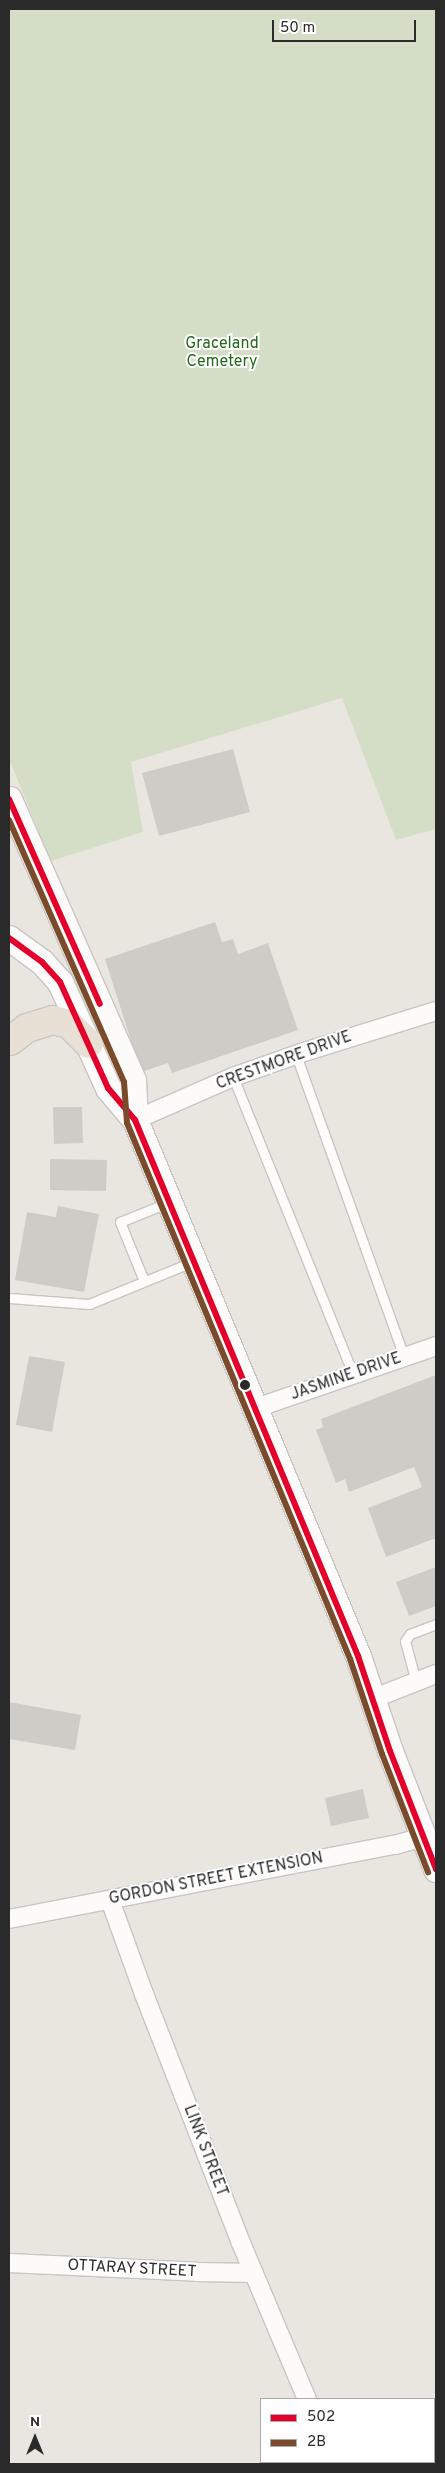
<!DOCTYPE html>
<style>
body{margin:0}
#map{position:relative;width:445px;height:2473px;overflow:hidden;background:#e9e6e0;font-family:Overpass,sans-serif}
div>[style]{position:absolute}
.cemetery>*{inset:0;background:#d4dec7}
.building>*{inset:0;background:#ceccc7}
.roads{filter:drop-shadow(1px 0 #c7c5c5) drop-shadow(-1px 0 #c7c5c5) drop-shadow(0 1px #c7c5c5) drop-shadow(0 -1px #c7c5c5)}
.service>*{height:9px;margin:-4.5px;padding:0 4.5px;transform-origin:4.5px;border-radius:4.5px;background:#fcfbfa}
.minor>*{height:18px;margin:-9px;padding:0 9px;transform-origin:9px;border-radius:9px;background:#fcfbfa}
.secondary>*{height:25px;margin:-12.5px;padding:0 12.5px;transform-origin:12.5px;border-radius:12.5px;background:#fcfbfa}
.trunk>*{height:28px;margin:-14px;padding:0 14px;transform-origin:14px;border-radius:14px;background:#e8e0d4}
.bus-1>*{height:6px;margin:-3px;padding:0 3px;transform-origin:3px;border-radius:3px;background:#e4002b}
.bus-2>*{height:6px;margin:-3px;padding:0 3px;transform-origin:3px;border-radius:3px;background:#7a4b2a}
.dots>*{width:14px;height:14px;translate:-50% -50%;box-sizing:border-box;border:2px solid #fff;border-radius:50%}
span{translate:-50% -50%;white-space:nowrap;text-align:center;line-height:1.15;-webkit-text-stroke:4px #fff;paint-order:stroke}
.park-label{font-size:16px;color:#236919}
.street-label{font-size:16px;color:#2a2a2a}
.frame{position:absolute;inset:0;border:10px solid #2a2a2a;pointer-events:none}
.legend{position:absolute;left:260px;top:2398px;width:175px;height:65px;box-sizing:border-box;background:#fff;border:1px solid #aaa;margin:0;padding:6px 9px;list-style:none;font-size:15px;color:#2a2a2a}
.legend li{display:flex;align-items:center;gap:10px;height:25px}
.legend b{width:25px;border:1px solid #aaa}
.north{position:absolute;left:10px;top:2413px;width:50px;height:50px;-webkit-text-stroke:4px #fff;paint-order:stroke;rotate:0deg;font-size:14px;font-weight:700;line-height:20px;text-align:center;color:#2a2a2a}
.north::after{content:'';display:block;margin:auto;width:18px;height:22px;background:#2a2a2a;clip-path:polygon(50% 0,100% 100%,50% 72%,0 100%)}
.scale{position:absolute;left:272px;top:20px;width:144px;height:22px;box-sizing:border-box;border:2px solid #2a2a2a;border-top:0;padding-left:6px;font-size:15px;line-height:18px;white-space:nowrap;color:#2a2a2a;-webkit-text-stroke:4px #fff;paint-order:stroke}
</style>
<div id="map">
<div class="cemetery">
<div style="clip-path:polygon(9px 9px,436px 9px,436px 829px,396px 840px,342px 698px,131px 762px,143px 832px,51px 861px,9px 759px)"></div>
</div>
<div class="building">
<div style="clip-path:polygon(233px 749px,250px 812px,159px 836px,142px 773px)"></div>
<div style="clip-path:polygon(215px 922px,222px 942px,233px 939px,238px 954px,268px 943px,298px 1030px,172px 1073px,168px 1063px,141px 1072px,105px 959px)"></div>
<div style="clip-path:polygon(53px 1107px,82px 1107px,83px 1143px,54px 1144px)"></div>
<div style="clip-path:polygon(50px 1159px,107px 1160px,106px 1191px,50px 1190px)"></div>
<div style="clip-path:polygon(58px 1206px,99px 1214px,84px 1292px,15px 1280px,27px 1212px,56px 1217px)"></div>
<div style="clip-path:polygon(29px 1356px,65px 1362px,52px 1432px,16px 1425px)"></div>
<div style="clip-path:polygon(436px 1375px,436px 1538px,386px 1557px,368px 1508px,422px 1487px,414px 1467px,349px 1492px,345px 1479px,336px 1483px,316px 1430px,323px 1427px,321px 1419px)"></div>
<div style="clip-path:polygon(436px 1567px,436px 1606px,409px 1616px,396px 1582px)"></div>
<div style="clip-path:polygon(9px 1702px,81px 1715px,75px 1750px,9px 1739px)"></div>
<div style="clip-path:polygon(363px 1789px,369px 1818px,331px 1826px,325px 1798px)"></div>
</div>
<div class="roads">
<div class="service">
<div style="left:296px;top:1055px;width:321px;rotate:70.3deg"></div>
<div style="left:233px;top:1077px;width:320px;rotate:68deg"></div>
<div style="left:144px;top:1281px;width:64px;rotate:-112.1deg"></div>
<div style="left:120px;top:1222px;width:51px;rotate:-22deg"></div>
<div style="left:9px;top:1298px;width:80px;rotate:4.3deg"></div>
<div style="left:89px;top:1304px;width:111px;rotate:-22.2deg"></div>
<div style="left:416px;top:1682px;width:42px;rotate:-105deg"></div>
<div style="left:405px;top:1641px;width:9px;rotate:-54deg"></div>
<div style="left:410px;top:1634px;width:28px;rotate:-21deg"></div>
</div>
<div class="minor">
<div style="left:135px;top:1120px;width:107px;rotate:-23.7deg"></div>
<div style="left:233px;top:1077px;width:72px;rotate:-19.4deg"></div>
<div style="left:301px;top:1053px;width:141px;rotate:-17.3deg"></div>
<div style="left:256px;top:1408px;width:190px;rotate:-19deg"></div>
<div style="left:372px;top:1699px;width:69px;rotate:-21.3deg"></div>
<div style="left:110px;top:1900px;width:100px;rotate:70.1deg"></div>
<div style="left:144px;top:1994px;width:267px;rotate:68.7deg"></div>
<div style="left:241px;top:2243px;width:169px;rotate:67.1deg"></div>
<div style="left:9px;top:1919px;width:393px;rotate:-10.9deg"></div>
<div style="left:395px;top:1845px;width:29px;rotate:-16deg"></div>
<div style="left:9px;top:2263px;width:188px;rotate:2.7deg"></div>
<div style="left:197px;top:2272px;width:57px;rotate:1deg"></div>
<div style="left:333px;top:2462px;width:2px;rotate:63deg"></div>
</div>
<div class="secondary">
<div style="left:9px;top:799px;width:307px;rotate:66.2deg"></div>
<div style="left:133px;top:1080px;width:40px;rotate:87.1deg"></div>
<div style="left:9px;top:938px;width:41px;rotate:36deg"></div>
<div style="left:42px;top:962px;width:27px;rotate:48deg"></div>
<div style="left:60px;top:982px;width:116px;rotate:65.6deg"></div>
<div style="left:108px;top:1088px;width:42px;rotate:49.8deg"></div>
<div style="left:135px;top:1120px;width:581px;rotate:67.41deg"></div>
<div style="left:358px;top:1656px;width:100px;rotate:71.4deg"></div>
<div style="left:390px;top:1751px;width:127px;rotate:68.7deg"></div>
</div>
<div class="trunk">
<div style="left:10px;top:1041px;width:21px;rotate:-37deg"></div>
<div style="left:27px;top:1028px;width:27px;rotate:-17deg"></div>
<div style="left:53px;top:1020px;width:16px;rotate:14deg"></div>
<div style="left:69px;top:1024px;width:28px;rotate:45deg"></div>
</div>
</div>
<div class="bus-1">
<div style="left:9px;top:799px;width:224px;rotate:66.1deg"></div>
<div style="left:9px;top:938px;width:41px;rotate:36deg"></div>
<div style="left:42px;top:962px;width:27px;rotate:48deg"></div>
<div style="left:60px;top:982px;width:116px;rotate:65.6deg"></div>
<div style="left:108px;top:1088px;width:42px;rotate:49.8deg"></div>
<div style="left:135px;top:1120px;width:581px;rotate:67.41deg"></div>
<div style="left:358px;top:1656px;width:100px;rotate:71.4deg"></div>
<div style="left:390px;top:1751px;width:127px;rotate:68.7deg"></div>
</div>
<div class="bus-2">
<div style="left:9px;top:820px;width:286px;rotate:66.3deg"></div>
<div style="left:124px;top:1082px;width:41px;rotate:85.8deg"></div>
<div style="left:127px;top:1123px;width:581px;rotate:67.41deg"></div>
<div style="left:350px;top:1659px;width:100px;rotate:71.4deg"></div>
<div style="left:382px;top:1754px;width:127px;rotate:68.7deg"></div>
</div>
<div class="dots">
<div style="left:245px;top:1385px;background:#2a2a2a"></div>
</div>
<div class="park-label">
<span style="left:222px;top:353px">Graceland<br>Cemetery</span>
</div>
<div class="street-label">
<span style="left:284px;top:1061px;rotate:-20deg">CRESTMORE DRIVE</span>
<span style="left:346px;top:1377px;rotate:-19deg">JASMINE DRIVE</span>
<span style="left:216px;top:1879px;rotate:-11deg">GORDON STREET EXTENSION</span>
<span style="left:205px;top:2151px;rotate:69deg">LINK STREET</span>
<span style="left:132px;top:2269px;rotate:3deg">OTTARAY STREET</span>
</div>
<div class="frame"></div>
<ul class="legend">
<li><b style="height:6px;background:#e4002b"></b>502</li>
<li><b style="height:6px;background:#7a4b2a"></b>2B</li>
</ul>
<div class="north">N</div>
<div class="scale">50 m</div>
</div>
